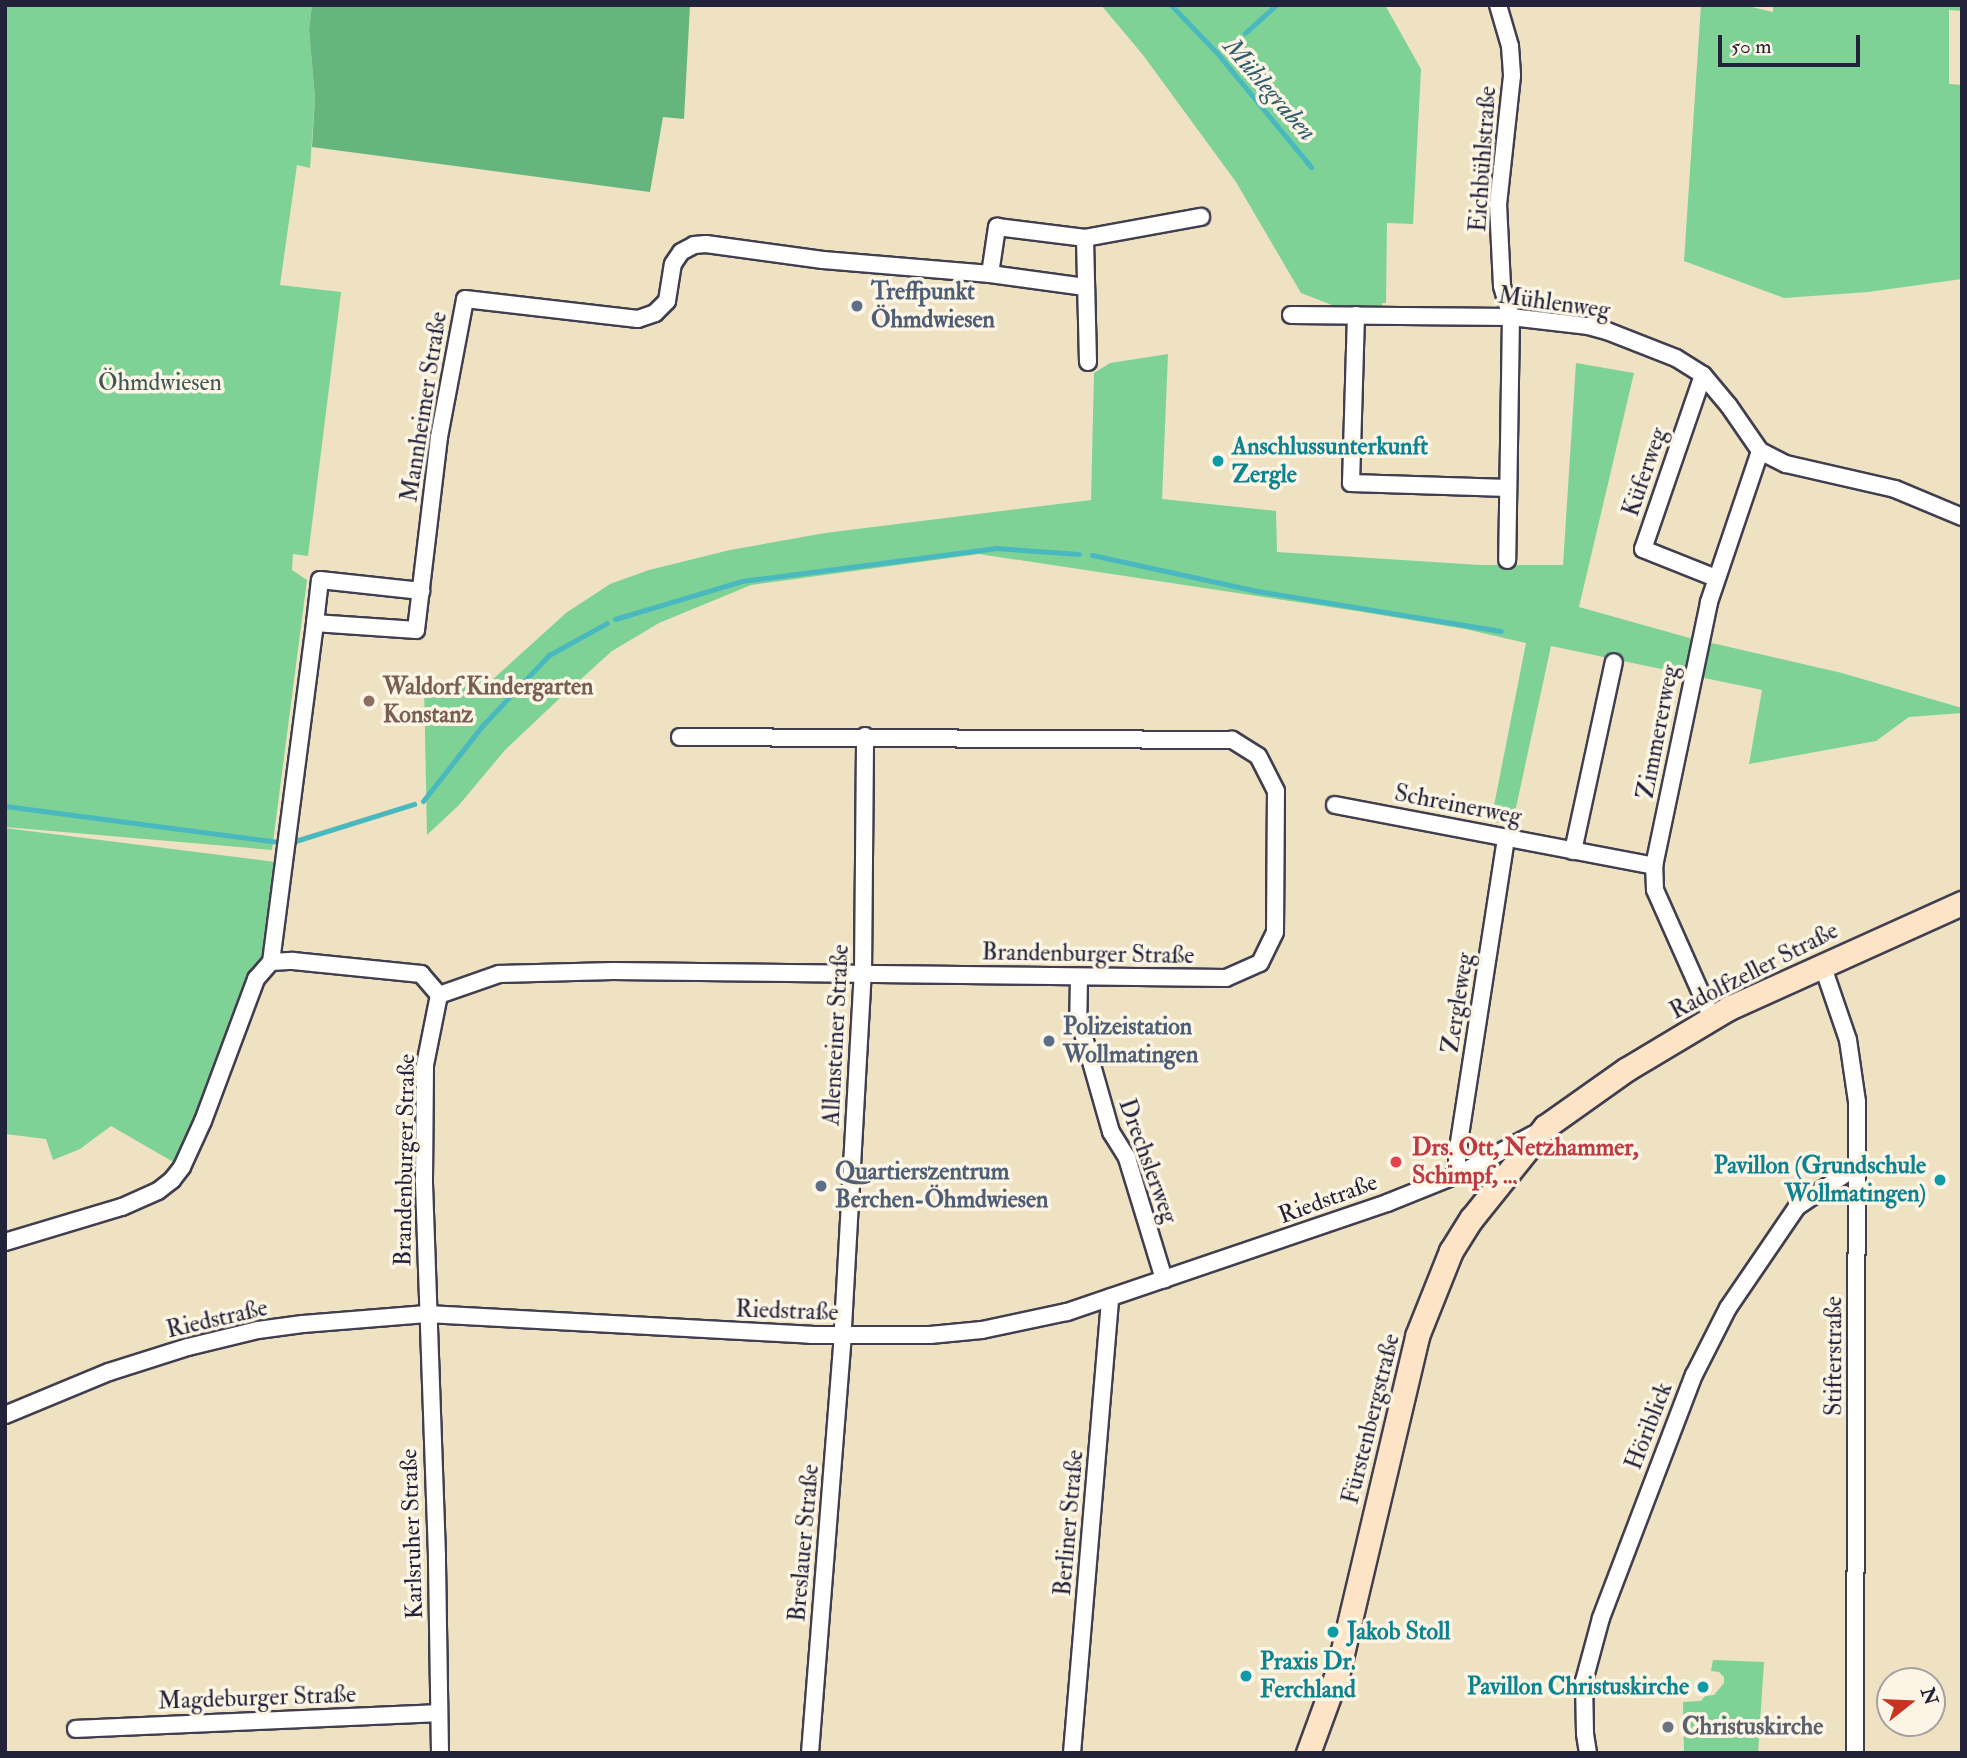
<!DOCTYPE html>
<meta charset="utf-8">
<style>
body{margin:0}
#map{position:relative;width:1967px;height:1758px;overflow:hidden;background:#eee2c2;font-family:"IM FELL Double Pica",serif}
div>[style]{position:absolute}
.green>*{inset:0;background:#7ed295}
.forest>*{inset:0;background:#66b47e}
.stream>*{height:5px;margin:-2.5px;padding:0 2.5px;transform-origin:2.5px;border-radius:2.5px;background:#49b8bf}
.roads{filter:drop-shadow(2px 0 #413f4f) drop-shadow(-2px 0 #413f4f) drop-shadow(0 2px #413f4f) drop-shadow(0 -2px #413f4f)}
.street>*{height:16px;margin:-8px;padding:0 8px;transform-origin:8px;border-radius:8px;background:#fff}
.secondary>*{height:23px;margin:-11.5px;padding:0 11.5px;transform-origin:11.5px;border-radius:11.5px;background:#fee4c6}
.dots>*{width:19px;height:19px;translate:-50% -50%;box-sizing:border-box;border:4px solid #fcf5e5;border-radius:50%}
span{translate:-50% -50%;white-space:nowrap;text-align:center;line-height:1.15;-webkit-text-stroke:7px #fcf5e5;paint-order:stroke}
.street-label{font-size:24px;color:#22223b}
.service-label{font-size:24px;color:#4e5e75;font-weight:700}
.left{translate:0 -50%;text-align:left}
.park-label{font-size:24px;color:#3e5756}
.culture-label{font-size:24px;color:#0d838f;font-weight:700}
.right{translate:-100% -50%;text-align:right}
.education-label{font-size:24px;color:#785e54;font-weight:700}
.health-label{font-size:24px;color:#be3a42;font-weight:700}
.worship-label{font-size:24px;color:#5b616d;font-weight:700}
.water-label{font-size:26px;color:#325e70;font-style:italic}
.frame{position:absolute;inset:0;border:7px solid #22223b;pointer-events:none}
.north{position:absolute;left:1876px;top:1667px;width:70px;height:70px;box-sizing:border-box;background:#fcf5e5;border:2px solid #a5a1a1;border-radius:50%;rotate:72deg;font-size:19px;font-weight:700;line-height:28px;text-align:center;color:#22223b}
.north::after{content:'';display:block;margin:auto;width:24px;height:32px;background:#c8321e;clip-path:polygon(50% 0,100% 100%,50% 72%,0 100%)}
.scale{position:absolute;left:1718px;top:35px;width:142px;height:32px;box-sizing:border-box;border:4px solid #22223b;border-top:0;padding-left:9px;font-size:21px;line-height:24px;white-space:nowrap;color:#22223b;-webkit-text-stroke:5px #fcf5e5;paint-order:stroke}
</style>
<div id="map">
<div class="green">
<div style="clip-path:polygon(5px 5px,312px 5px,309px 30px,315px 98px,310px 168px,297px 165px,280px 285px,341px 292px,308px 556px,293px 554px,292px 570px,307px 580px,272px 850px,5px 827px)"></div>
<div style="clip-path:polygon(1101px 5px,1385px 5px,1421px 69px,1413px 224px,1387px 223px,1386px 303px,1382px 303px,1382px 309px,1345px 310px,1301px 293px,1236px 182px,1143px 55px)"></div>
<div style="clip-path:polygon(1701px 5px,1743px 5px,1773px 12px,1773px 5px,1962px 5px,1962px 11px,1949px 10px,1949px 84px,1962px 85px,1962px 279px,1868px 292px,1784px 298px,1684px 261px)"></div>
<div style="clip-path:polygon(1168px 354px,1162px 499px,1276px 511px,1277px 552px,1480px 565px,1563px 565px,1576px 363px,1634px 373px,1579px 607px,1686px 637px,1842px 673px,1962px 708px,1962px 713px,1909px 717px,1876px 741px,1749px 764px,1762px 690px,1551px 646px,1512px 826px,1491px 821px,1526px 643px,1465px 629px,1357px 611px,979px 554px,751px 585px,659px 623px,612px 651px,560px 698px,505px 750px,459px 805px,427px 835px,424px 682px,492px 680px,566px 613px,610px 584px,649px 570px,730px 550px,825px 533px,1091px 500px,1094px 373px,1110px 363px)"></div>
<div style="clip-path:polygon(5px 828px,283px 863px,271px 962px,182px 1167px,111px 1126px,80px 1149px,53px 1160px,46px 1139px,5px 1134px)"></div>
<div style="clip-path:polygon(1713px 1660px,1764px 1662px,1758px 1753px,1684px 1753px,1683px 1702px,1701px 1701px,1705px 1696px,1714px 1695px,1724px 1683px,1724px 1677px,1719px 1672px,1711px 1671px)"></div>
</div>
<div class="forest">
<div style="clip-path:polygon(312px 5px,690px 5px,684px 119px,663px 117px,650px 192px,312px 147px,315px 98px,309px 30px)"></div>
</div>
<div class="stream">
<div style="left:1171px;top:5px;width:66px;rotate:46.2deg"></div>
<div style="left:1217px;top:53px;width:148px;rotate:50.5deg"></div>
<div style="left:1245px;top:33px;width:42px;rotate:-42.1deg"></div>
<div style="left:1092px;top:555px;width:169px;rotate:12.3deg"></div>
<div style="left:1257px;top:591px;width:247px;rotate:9.3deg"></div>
<div style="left:615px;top:619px;width:133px;rotate:-16.7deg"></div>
<div style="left:742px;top:581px;width:255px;rotate:-7.4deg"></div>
<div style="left:995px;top:548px;width:84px;rotate:4.1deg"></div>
<div style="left:423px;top:801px;width:95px;rotate:-51.8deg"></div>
<div style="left:482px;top:726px;width:98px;rotate:-46.7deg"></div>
<div style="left:549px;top:655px;width:66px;rotate:-28.9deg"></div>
<div style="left:5px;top:806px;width:274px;rotate:7.5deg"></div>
<div style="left:292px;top:842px;width:128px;rotate:-17.3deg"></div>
</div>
<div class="roads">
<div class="street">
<div style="left:1498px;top:5px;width:43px;rotate:73.7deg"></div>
<div style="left:1510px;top:46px;width:30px;rotate:86deg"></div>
<div style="left:1512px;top:76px;width:129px;rotate:96.2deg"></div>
<div style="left:1498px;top:204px;width:82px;rotate:87.2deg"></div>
<div style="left:1502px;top:286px;width:32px;rotate:74deg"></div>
<div style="left:1511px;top:317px;width:243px;rotate:90.9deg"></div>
<div style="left:990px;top:274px;width:48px;rotate:-81.5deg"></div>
<div style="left:997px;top:227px;width:89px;rotate:7.1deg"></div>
<div style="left:1291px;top:315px;width:220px;rotate:0.5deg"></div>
<div style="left:1511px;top:317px;width:78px;rotate:6.7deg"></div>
<div style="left:1588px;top:326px;width:20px;rotate:15deg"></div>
<div style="left:1607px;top:331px;width:74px;rotate:21.4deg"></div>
<div style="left:1676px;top:358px;width:32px;rotate:32deg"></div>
<div style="left:1703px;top:375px;width:40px;rotate:50deg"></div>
<div style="left:1729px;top:406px;width:55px;rotate:55.4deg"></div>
<div style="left:1760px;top:451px;width:29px;rotate:27deg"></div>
<div style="left:1786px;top:464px;width:112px;rotate:12.9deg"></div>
<div style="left:1895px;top:489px;width:73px;rotate:22.7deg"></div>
<div style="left:1356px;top:315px;width:168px;rotate:91.7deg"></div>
<div style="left:1351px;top:483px;width:157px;rotate:1.8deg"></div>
<div style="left:1088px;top:362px;width:124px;rotate:-91.4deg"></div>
<div style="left:1085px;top:238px;width:118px;rotate:-10.3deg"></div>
<div style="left:1703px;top:375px;width:184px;rotate:109deg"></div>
<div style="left:1643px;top:549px;width:79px;rotate:21.7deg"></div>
<div style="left:315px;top:623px;width:43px;rotate:-83.4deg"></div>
<div style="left:320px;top:580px;width:102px;rotate:6.2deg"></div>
<div style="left:1335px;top:805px;width:325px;rotate:10.8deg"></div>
<div style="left:1573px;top:851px;width:193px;rotate:-77.8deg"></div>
<div style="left:271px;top:962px;width:342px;rotate:-82.6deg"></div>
<div style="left:315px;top:623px;width:101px;rotate:4deg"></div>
<div style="left:416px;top:630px;width:194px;rotate:-83.2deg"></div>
<div style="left:439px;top:437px;width:140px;rotate:-79.3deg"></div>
<div style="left:465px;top:299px;width:174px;rotate:6.6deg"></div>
<div style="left:638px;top:319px;width:18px;rotate:-19deg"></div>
<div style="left:655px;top:313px;width:17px;rotate:-45deg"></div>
<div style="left:667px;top:301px;width:37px;rotate:-81deg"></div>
<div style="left:673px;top:264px;width:14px;rotate:-56deg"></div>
<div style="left:681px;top:252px;width:15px;rotate:-28deg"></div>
<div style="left:694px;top:245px;width:12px;rotate:-5deg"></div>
<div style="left:706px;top:244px;width:118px;rotate:7.8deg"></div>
<div style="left:823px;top:260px;width:168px;rotate:4.8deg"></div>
<div style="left:990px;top:274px;width:96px;rotate:7.8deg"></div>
<div style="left:1822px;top:964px;width:80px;rotate:71.1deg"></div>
<div style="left:1848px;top:1040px;width:63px;rotate:81.7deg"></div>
<div style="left:1857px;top:1102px;width:651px;rotate:90.18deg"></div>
<div style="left:1079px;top:977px;width:39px;rotate:91deg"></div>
<div style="left:1078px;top:1016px;width:121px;rotate:74.1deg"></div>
<div style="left:1111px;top:1132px;width:31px;rotate:58deg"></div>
<div style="left:1127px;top:1158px;width:127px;rotate:73deg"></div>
<div style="left:1712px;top:1018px;width:140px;rotate:-114deg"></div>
<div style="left:1655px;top:890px;width:24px;rotate:-92deg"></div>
<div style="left:1654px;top:866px;width:270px;rotate:-78.2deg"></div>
<div style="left:1709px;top:602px;width:159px;rotate:-71.3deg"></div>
<div style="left:1457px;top:1175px;width:20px;rotate:-90deg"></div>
<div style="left:1457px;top:1155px;width:321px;rotate:-81.2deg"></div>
<div style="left:5px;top:1242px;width:122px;rotate:-16.7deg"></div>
<div style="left:122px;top:1207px;width:39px;rotate:-24deg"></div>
<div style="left:158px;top:1191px;width:18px;rotate:-38deg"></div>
<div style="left:172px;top:1180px;width:16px;rotate:-52deg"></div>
<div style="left:182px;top:1167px;width:51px;rotate:-65.5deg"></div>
<div style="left:203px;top:1121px;width:152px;rotate:-69.5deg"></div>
<div style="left:256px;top:979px;width:23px;rotate:-49deg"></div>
<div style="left:271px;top:962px;width:22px;rotate:-3deg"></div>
<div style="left:293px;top:961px;width:129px;rotate:5.8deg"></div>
<div style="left:421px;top:974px;width:28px;rotate:49deg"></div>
<div style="left:5px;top:1415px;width:113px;rotate:-22.5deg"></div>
<div style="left:109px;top:1372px;width:83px;rotate:-17.6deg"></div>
<div style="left:188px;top:1347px;width:72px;rotate:-13.7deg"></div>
<div style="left:258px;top:1330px;width:45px;rotate:-7.6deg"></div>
<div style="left:303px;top:1324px;width:124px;rotate:-4.6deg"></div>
<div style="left:427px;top:1314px;width:385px;rotate:3.1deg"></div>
<div style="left:811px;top:1335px;width:119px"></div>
<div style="left:930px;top:1335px;width:52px;rotate:-5.5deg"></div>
<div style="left:982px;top:1330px;width:87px;rotate:-12deg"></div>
<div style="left:1067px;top:1312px;width:338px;rotate:-18.8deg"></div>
<div style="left:1387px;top:1203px;width:75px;rotate:-21.8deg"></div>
<div style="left:1457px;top:1175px;width:87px;rotate:-28deg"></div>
<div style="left:76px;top:1729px;width:363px;rotate:-2.5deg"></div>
<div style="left:440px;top:1753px;width:197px;rotate:-90.9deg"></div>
<div style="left:437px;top:1556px;width:376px;rotate:-92deg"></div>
<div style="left:424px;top:1180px;width:115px;rotate:-89.5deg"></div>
<div style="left:425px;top:1065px;width:71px;rotate:-78.7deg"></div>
<div style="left:439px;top:995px;width:64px;rotate:-19.3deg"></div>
<div style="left:499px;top:974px;width:114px;rotate:-1.5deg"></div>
<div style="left:613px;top:971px;width:613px;rotate:0.65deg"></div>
<div style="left:1226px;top:978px;width:37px;rotate:-24deg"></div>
<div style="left:1260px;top:963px;width:34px;rotate:-64deg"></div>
<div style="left:1275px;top:932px;width:141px;rotate:-89.6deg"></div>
<div style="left:1276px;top:791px;width:39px;rotate:-117deg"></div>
<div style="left:1258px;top:756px;width:31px;rotate:-148deg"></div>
<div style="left:1232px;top:740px;width:552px;rotate:-179.69deg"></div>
<div style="left:810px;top:1753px;width:409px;rotate:-85.5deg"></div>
<div style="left:842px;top:1345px;width:372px;rotate:-86.8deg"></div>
<div style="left:863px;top:974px;width:238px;rotate:-89.5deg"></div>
<div style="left:1072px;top:1753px;width:457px;rotate:-85.2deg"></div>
<div style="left:1588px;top:1753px;width:20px;rotate:-99deg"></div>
<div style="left:1585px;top:1733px;width:52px;rotate:-91.1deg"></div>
<div style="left:1584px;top:1681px;width:65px;rotate:-74.9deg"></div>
<div style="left:1601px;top:1618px;width:260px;rotate:-69.1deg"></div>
<div style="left:1694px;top:1375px;width:75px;rotate:-63.1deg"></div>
<div style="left:1728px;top:1308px;width:122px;rotate:-55.7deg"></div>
<div style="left:1797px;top:1207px;width:73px;rotate:-34.3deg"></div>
</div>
<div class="secondary">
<div style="left:1308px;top:1753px;width:87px;rotate:-69.9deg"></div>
<div style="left:1338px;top:1671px;width:344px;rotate:-76.7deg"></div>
<div style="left:1417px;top:1336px;width:92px;rotate:-68.2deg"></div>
<div style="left:1451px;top:1251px;width:39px;rotate:-58deg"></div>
<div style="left:1472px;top:1218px;width:117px;rotate:-51.3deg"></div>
<div style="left:1545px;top:1127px;width:100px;rotate:-35.3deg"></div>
<div style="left:1627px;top:1069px;width:119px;rotate:-30.9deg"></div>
<div style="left:1729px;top:1008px;width:256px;rotate:-24.3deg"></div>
</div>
</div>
<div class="dots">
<div style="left:857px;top:306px;background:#5c6f8a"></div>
<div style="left:1218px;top:461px;background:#0f9aa8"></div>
<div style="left:369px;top:701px;background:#8d6e63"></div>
<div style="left:1049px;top:1041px;background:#5c6f8a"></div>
<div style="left:1396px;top:1162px;background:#e0444e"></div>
<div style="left:1940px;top:1180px;background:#0f9aa8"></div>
<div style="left:821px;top:1186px;background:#5c6f8a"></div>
<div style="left:1333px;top:1632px;background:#0f9aa8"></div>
<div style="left:1246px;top:1676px;background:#0f9aa8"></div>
<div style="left:1703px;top:1687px;background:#0f9aa8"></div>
<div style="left:1668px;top:1727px;background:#6b7280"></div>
</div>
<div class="street-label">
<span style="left:1483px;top:159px;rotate:-86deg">Eichbühlstraße</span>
<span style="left:1554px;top:303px;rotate:8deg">Mühlenweg</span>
<span style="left:424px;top:407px;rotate:-81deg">Mannheimer Straße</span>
<span style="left:1645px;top:472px;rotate:-71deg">Küferweg</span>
<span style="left:1658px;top:732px;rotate:-79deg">Zimmererweg</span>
<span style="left:1458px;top:805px;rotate:11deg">Schreinerweg</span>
<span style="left:1088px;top:954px;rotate:1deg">Brandenburger Straße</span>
<span style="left:1754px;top:971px;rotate:-27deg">Radolfzeller Straße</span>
<span style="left:1458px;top:1003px;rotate:-81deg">Zergleweg</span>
<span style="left:836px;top:1035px;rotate:-87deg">Allensteiner Straße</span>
<span style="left:405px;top:1160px;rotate:-89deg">Brandenburger Straße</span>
<span style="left:1148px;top:1161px;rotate:70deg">Drechslerweg</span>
<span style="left:1328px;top:1199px;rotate:-20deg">Riedstraße</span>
<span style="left:787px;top:1311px;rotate:2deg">Riedstraße</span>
<span style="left:217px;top:1319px;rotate:-13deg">Riedstraße</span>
<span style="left:1834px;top:1356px;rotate:-90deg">Stifterstraße</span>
<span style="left:1371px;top:1419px;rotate:-76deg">Fürstenbergstraße</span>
<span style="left:1649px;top:1426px;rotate:-69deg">Höriblick</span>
<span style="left:1069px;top:1523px;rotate:-85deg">Berliner Straße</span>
<span style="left:412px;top:1534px;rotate:-92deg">Karlsruher Straße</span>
<span style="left:804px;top:1543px;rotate:-85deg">Breslauer Straße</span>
<span style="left:257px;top:1698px;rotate:-2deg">Magdeburger Straße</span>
</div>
<div class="service-label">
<span class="left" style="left:871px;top:306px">Treffpunkt<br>Öhmdwiesen</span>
<span class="left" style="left:1063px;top:1041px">Polizeistation<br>Wollmatingen</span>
<span class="left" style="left:835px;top:1186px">Quartierszentrum<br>Berchen-Öhmdwiesen</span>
</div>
<div class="park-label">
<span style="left:160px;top:383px">Öhmdwiesen</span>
</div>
<div class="culture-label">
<span class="left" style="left:1232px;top:461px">Anschlussunterkunft<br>Zergle</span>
<span class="right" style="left:1926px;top:1180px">Pavillon (Grundschule<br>Wollmatingen)</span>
<span class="left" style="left:1347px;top:1632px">Jakob Stoll</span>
<span class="left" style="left:1260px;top:1676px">Praxis Dr.<br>Ferchland</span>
<span class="right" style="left:1689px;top:1687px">Pavillon Christuskirche</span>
</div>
<div class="education-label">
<span class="left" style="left:383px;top:701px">Waldorf Kindergarten<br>Konstanz</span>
</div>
<div class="health-label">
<span class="left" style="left:1412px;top:1162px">Drs. Ott, Netzhammer,<br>Schimpf, ...</span>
</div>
<div class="worship-label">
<span class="left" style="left:1682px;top:1727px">Christuskirche</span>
</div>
<div class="water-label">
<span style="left:1269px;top:90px;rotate:49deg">Mühlegraben</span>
</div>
<div class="frame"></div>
<div class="north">N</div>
<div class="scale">50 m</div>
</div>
